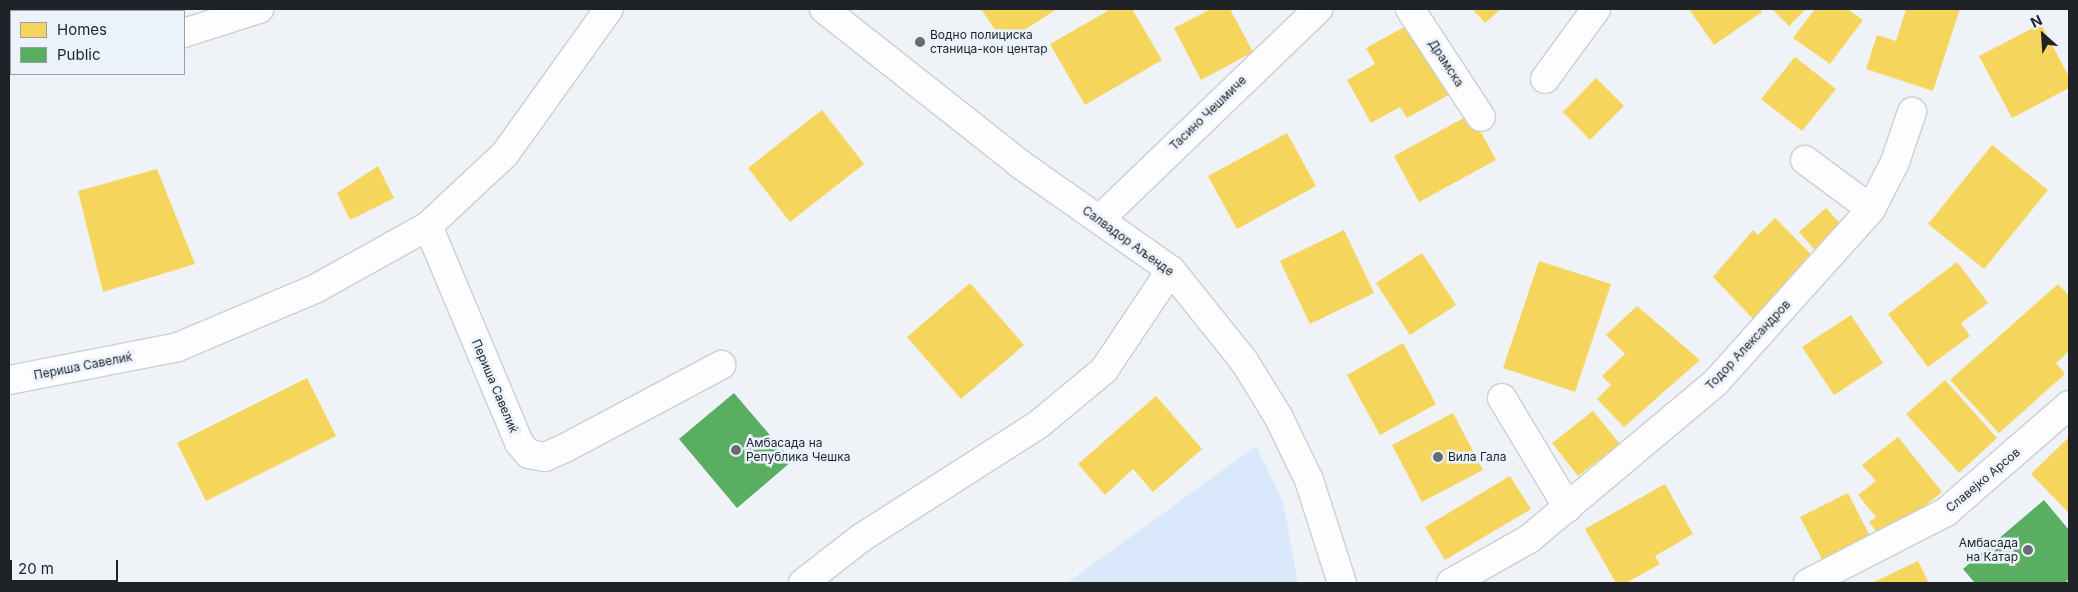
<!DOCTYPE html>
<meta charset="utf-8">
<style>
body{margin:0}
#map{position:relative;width:2078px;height:592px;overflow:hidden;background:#eff3f8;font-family:Inter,sans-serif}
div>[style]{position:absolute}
.green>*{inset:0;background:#dae8fb}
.homes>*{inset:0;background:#f6d55c}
.public>*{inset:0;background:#5aae61}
.roads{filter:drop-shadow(1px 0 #cbcfd4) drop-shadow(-1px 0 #cbcfd4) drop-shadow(0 1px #cbcfd4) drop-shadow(0 -1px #cbcfd4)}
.street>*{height:28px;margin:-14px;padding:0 14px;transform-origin:14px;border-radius:14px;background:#fdfdfe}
.secondary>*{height:28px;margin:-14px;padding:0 14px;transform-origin:14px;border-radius:14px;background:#fdfdfe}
.dots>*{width:14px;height:14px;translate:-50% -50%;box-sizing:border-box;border:2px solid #ebf2fc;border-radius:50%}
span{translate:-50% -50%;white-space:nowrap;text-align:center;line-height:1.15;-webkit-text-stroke:5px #ebf2fc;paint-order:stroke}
.poi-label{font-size:12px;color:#1f2328}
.left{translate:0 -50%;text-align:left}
.right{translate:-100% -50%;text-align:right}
.street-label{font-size:12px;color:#1f2328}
.frame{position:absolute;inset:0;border:10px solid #1f2328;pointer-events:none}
.legend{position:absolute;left:10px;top:10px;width:175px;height:65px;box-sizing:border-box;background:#ebf2fc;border:1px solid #999fa7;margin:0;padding:6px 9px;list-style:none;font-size:15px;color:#1f2328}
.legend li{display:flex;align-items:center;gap:10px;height:25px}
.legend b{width:25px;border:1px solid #999fa7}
.north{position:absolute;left:2018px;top:10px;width:50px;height:50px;-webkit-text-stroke:4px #ebf2fc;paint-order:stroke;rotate:334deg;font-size:14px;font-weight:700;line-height:20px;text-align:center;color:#1f2328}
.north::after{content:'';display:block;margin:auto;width:18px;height:22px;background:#1f2328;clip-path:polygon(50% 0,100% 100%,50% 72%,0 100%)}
.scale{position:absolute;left:10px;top:560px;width:108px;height:22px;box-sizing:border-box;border:2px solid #1f2328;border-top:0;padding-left:6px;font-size:15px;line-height:18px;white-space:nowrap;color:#1f2328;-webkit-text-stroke:4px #ebf2fc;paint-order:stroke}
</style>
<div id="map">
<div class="green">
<div style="clip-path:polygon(1256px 446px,1283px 501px,1298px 583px,1067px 583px)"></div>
</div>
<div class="homes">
<div style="clip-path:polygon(981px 9px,1057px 9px,1004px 43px)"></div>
<div style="clip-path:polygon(1111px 9px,1132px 9px,1162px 60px,1085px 105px,1050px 44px)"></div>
<div style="clip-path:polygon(1211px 9px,1230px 9px,1253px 52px,1201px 80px,1174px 28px)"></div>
<div style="clip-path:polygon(1472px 9px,1501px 9px,1485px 23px)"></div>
<div style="clip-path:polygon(1689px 9px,1760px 9px,1762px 12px,1714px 45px)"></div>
<div style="clip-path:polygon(1772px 9px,1806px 9px,1789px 26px)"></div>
<div style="clip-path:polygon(1815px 9px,1847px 9px,1863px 20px,1830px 64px,1793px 38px)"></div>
<div style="clip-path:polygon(1906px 9px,1960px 9px,1933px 91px,1866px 69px,1877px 35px,1896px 41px)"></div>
<div style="clip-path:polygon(1417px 20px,1456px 91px,1407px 118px,1400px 107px,1371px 123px,1347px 80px,1375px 64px,1366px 48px)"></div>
<div style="clip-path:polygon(2041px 24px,2069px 77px,2069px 88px,2012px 118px,1979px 56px)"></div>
<div style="clip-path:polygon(1795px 57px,1836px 89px,1802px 131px,1761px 99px)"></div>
<div style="clip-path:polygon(1596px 78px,1624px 106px,1590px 140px,1563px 112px)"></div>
<div style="clip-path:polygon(822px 110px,864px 164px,790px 222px,748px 168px)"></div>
<div style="clip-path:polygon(1471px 114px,1496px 160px,1419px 202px,1394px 156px)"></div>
<div style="clip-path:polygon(1287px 133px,1316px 186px,1237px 229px,1208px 176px)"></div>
<div style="clip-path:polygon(1992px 145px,2048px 190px,1984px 269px,1928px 224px)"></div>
<div style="clip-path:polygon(378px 166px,394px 198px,350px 220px,337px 193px)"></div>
<div style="clip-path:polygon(157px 169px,195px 264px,103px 292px,78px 191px)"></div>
<div style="clip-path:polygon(1826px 208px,1847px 231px,1819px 255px,1799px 232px)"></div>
<div style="clip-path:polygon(1775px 218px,1816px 259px,1756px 322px,1713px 277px,1753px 230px,1758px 235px)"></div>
<div style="clip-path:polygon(1344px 230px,1374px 293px,1310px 324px,1280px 261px)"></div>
<div style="clip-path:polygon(1422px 253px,1456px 305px,1410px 335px,1376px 283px)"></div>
<div style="clip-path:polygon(1539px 261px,1611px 284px,1575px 392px,1503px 368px)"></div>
<div style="clip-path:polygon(1957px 262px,1988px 303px,1961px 323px,1970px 336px,1928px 367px,1888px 314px)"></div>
<div style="clip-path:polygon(970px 283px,1024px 345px,961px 399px,907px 337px)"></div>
<div style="clip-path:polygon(2058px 284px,2069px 296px,2069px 351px,2056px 363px,2065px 374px,1999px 433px,1950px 380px)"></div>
<div style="clip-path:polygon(1637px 306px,1700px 360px,1624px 427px,1597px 399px,1611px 385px,1602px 376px,1625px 354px,1606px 335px)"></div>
<div style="clip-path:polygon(1851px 315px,1883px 363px,1834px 395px,1802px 347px)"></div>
<div style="clip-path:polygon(1403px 343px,1436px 404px,1380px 435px,1347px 375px)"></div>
<div style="clip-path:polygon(307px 378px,336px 436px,206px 501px,177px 443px)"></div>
<div style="clip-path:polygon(1945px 380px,1997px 438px,1959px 473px,1906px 414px)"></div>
<div style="clip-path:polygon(1156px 396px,1202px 449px,1153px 492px,1133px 469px,1105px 495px,1078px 464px)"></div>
<div style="clip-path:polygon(1593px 411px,1620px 444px,1578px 476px,1552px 443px)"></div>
<div style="clip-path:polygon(1453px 413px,1483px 470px,1422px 502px,1392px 445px)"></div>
<div style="clip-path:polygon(1898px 437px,1942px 492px,1883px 540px,1869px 522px,1876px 517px,1858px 495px,1876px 481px,1862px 465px)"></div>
<div style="clip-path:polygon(2069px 437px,2069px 513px,2031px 474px)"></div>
<div style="clip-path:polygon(1510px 476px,1531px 509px,1445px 560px,1425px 527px)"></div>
<div style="clip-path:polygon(1665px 484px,1693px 534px,1655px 556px,1660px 564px,1626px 583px,1616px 583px,1585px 529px)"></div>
<div style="clip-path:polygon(1848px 493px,1872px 540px,1825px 565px,1800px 517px)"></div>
<div style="clip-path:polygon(1918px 561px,1929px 583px,1872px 583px)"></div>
</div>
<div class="public">
<div style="clip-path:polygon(734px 393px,792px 461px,737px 508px,679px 439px)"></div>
<div style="clip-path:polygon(2044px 500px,2069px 530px,2069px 579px,2065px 583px,1975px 583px,1963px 569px)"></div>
</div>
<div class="roads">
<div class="street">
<div style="left:1410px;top:9px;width:129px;rotate:56.7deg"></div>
<div style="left:184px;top:33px;width:79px;rotate:-17.7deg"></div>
<div style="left:9px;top:44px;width:2px"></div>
<div style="left:1545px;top:79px;width:87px;rotate:-53.9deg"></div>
<div style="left:1805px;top:160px;width:82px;rotate:36.6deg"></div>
<div style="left:1100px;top:219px;width:303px;rotate:-43.9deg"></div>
<div style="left:428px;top:226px;width:235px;rotate:67.2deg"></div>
<div style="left:519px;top:443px;width:15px;rotate:48deg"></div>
<div style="left:529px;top:454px;width:16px;rotate:11deg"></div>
<div style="left:545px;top:457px;width:22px;rotate:-24deg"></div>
<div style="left:565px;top:448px;width:177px;rotate:-28deg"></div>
<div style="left:9px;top:380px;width:172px;rotate:-11deg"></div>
<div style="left:178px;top:347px;width:151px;rotate:-23deg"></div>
<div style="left:317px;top:288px;width:127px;rotate:-29.2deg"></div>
<div style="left:428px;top:226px;width:105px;rotate:-43.1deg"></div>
<div style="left:505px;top:154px;width:178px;rotate:-54.4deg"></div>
<div style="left:1502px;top:398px;width:128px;rotate:59deg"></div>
<div style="left:803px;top:583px;width:73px;rotate:-37.8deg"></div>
<div style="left:861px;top:538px;width:211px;rotate:-32.6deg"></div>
<div style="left:1039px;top:424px;width:85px;rotate:-39.7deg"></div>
<div style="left:1104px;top:370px;width:120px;rotate:-56.2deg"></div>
<div style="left:1451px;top:583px;width:90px;rotate:-29.4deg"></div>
<div style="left:1529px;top:539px;width:244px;rotate:-40deg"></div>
<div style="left:1716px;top:382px;width:232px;rotate:-48.1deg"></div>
<div style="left:1871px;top:209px;width:53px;rotate:-62.9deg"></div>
<div style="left:1895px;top:162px;width:53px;rotate:-71.2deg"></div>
<div style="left:1808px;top:583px;width:155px;rotate:-27.2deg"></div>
<div style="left:1946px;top:512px;width:163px;rotate:-41deg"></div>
</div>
<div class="secondary">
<div style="left:824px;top:9px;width:250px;rotate:38.3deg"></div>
<div style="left:1020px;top:164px;width:184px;rotate:35.1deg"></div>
<div style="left:1171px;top:270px;width:117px;rotate:51.3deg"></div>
<div style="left:1244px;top:361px;width:65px;rotate:58.3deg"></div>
<div style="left:1278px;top:416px;width:71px;rotate:64.2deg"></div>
<div style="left:1309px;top:480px;width:108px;rotate:72.2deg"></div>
</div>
</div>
<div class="dots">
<div style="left:920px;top:42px;background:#686c71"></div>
<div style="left:736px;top:450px;background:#686c71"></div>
<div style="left:1438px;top:457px;background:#686c71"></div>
<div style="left:2028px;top:550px;background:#686c71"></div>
</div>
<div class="poi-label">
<span class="left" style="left:930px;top:42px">Водно полициска<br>станица-кон центар</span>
<span class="left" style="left:746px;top:450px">Амбасада на<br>Република Чешка</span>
<span class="left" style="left:1448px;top:457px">Вила Гала</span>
<span class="right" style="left:2018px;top:550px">Амбасада<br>на Катар</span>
</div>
<div class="street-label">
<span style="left:1446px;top:63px;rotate:57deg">Драмска</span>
<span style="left:1208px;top:113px;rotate:-44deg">Тасино Чешмиче</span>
<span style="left:1128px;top:241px;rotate:36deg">Салвадор Аљенде</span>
<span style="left:1748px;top:345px;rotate:-47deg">Тодор Александров</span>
<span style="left:83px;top:366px;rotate:-11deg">Периша Савелиќ</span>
<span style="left:495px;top:386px;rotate:67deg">Периша Савелиќ</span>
<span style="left:1983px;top:480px;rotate:-40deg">Славејко Арсов</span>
</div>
<div class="frame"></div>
<ul class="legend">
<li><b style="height:14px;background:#f6d55c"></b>Homes</li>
<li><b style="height:14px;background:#5aae61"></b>Public</li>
</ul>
<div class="north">N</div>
<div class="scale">20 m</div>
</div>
